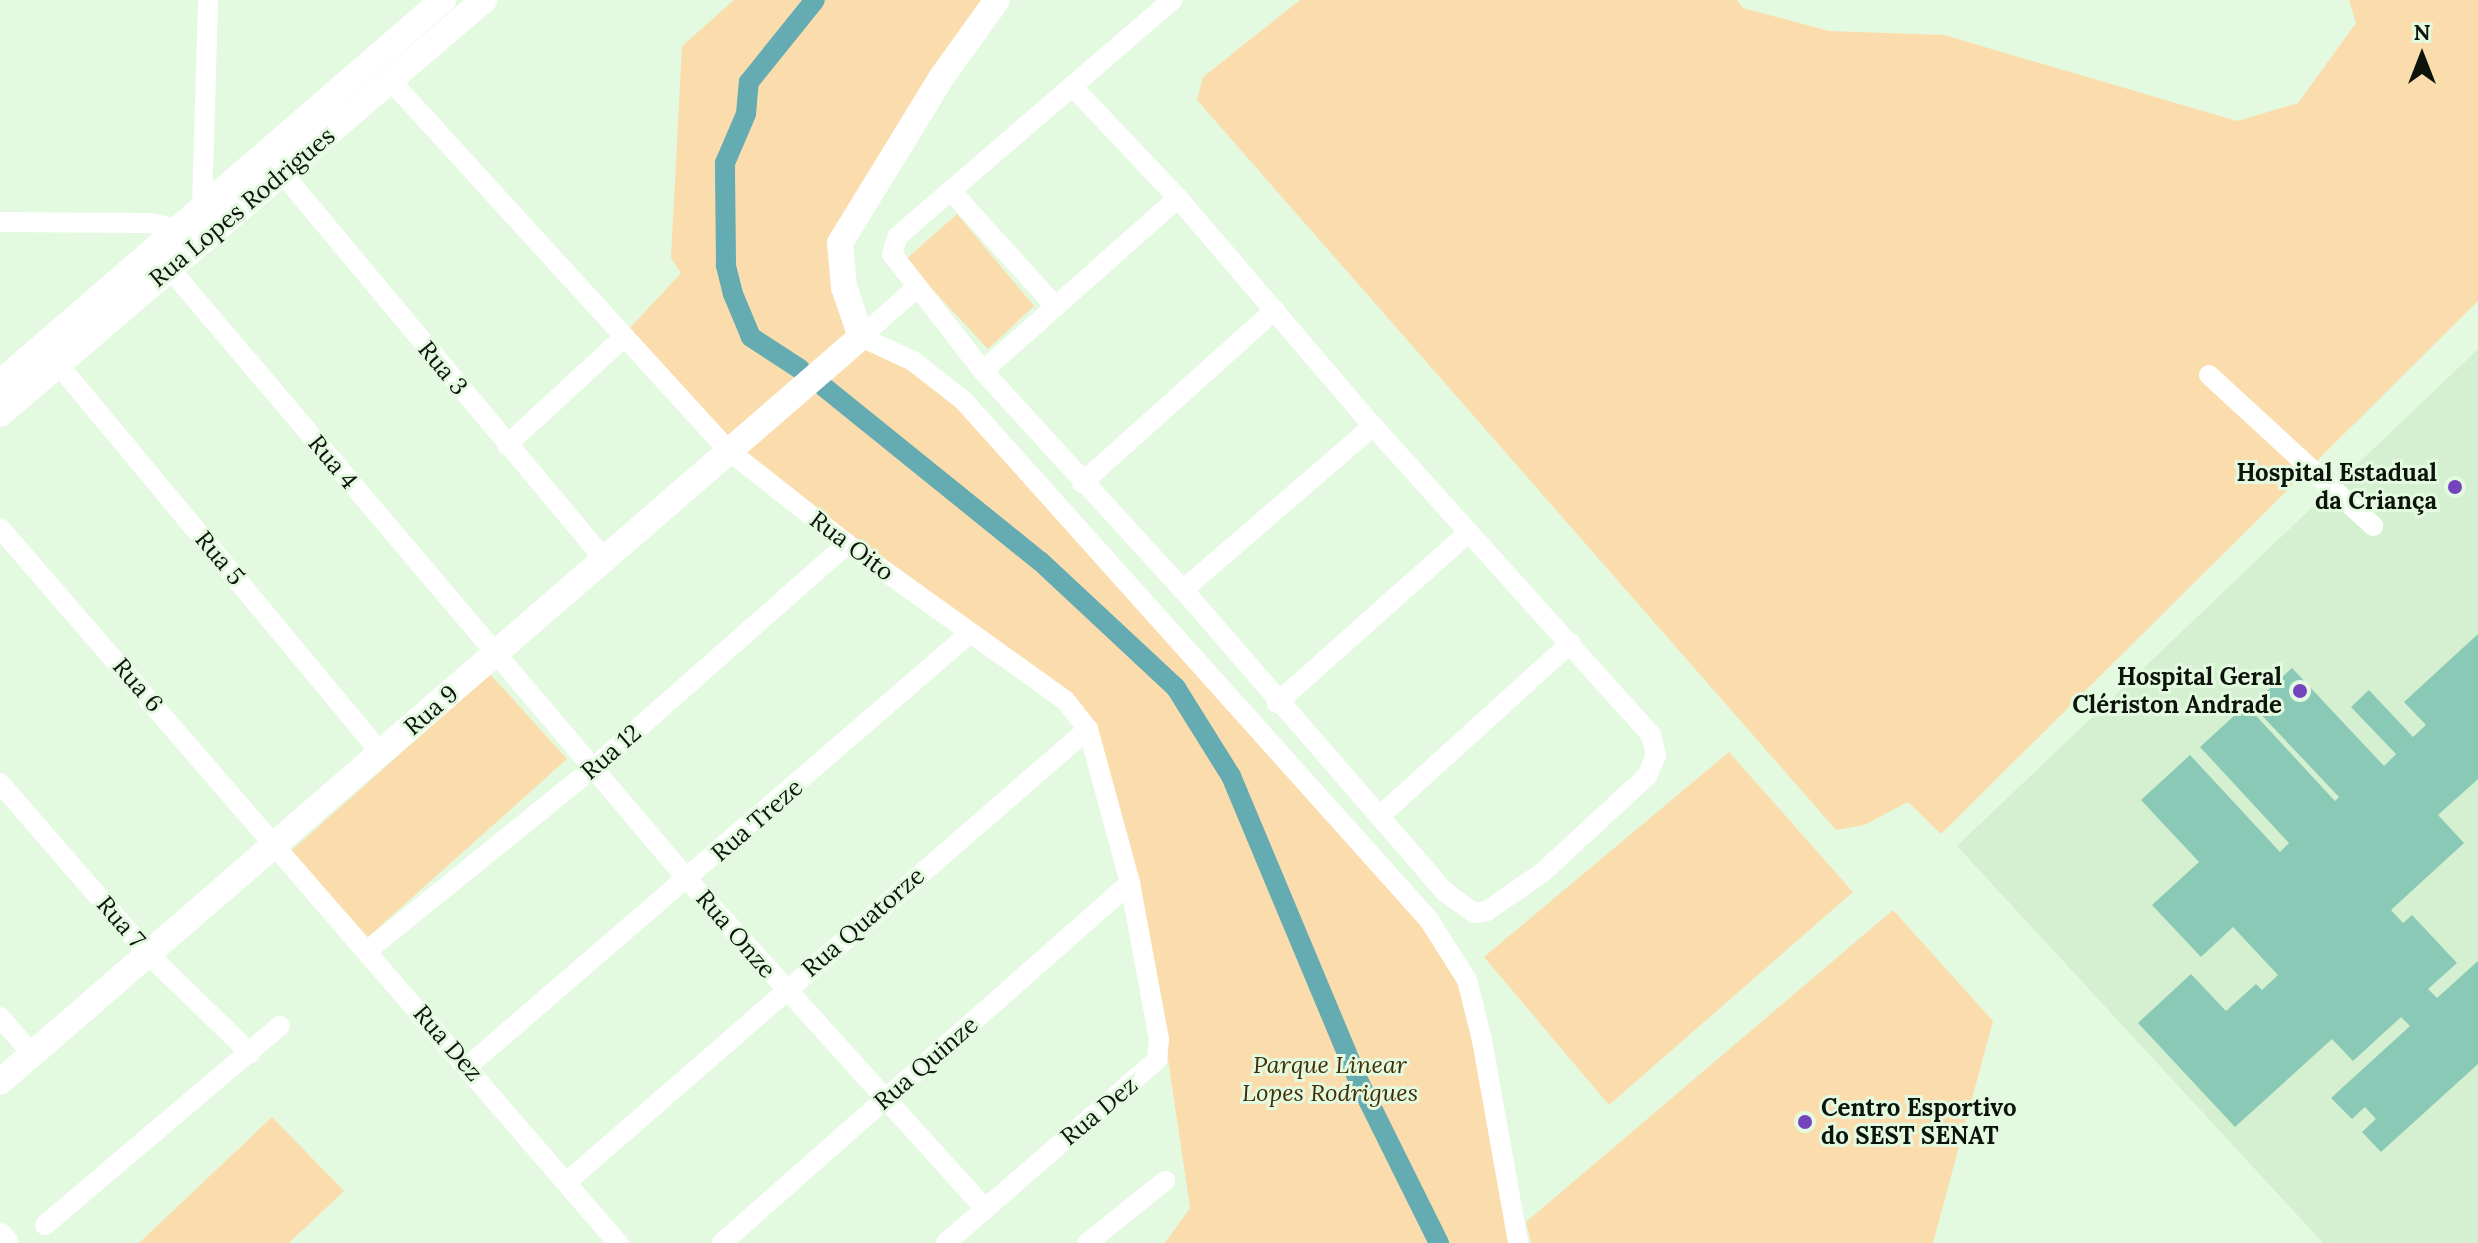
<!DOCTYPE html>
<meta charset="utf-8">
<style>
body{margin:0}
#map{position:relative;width:2478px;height:1243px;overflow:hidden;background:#e4fae0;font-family:Lora,serif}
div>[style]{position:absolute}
.built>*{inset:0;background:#d4f0d0}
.green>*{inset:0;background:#fbddad}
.canal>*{height:20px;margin:-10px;padding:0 10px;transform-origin:10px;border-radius:10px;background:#65abb2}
.building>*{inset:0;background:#8ac9b5}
.minor>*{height:20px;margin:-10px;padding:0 10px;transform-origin:10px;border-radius:10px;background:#fff}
.tertiary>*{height:26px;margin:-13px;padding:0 13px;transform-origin:13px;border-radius:13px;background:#fff}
.dots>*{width:22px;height:22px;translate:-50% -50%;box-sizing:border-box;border:4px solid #e4fae0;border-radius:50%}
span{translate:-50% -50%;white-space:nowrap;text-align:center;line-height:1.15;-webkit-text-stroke:6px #e4fae0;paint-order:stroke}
.street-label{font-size:24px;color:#0d140b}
.poi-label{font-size:24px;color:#0d140b;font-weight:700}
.right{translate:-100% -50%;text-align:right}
.left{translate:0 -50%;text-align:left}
.park-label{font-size:24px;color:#432e06;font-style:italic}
.north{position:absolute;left:2382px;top:16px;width:80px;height:80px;-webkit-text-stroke:6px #e4fae0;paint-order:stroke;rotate:0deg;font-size:22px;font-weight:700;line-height:32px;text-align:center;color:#0d140b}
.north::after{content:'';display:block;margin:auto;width:28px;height:36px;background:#0d140b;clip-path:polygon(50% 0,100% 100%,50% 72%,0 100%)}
</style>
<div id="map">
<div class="built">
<div style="clip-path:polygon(2478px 349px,2478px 1243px,2323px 1243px,1957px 846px)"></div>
</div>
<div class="green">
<div style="clip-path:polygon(734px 0,1007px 0,844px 240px,863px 336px,913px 356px,1429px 923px,1466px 983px,1512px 1243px,1165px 1243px,1190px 1208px,1167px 1052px,1091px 730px,844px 546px,618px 341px,681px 273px,671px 258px,682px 46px)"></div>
<div style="clip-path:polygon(1300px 0,1737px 0,1743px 8px,1829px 31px,1944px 35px,2237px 121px,2298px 103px,2356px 23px,2349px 0,2478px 0,2478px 301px,1941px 834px,1908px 802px,1864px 825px,1836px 830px,1197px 100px,1203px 77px)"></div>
<div style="clip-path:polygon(957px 214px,1034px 306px,988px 349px,905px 260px)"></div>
<div style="clip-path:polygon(490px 674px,567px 759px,368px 937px,291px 851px)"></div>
<div style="clip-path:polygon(1729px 752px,1853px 892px,1609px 1105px,1484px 957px)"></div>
<div style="clip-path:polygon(1893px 910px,1993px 1021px,1933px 1243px,1531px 1243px,1526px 1222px)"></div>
<div style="clip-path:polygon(272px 1117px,344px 1191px,289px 1243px,139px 1243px)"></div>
</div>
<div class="canal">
<div style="left:800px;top:369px;width:59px;rotate:-146.9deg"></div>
<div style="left:751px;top:337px;width:47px;rotate:-112.7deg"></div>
<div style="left:733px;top:294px;width:30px;rotate:-104deg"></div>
<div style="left:726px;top:265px;width:102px;rotate:-90.6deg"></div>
<div style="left:725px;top:163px;width:53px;rotate:-66.8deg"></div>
<div style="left:746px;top:114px;width:32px;rotate:-85deg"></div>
<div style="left:749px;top:82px;width:105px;rotate:-51.2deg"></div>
<div style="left:824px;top:387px;width:277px;rotate:38.9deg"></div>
<div style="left:1040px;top:561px;width:186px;rotate:43deg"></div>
<div style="left:1176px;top:688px;width:104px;rotate:58deg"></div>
<div style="left:1231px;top:776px;width:332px;rotate:67.3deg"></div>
<div style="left:1359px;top:1082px;width:180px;rotate:63.6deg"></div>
</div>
<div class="building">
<div style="clip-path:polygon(2478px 634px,2478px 779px,2438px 815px,2464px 843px,2391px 910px,2403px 923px,2412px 915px,2457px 963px,2428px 989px,2437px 998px,2478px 961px,2478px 1064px,2381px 1152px,2362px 1132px,2376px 1119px,2365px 1107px,2352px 1119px,2331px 1098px,2410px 1026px,2401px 1017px,2353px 1061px,2332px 1039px,2235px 1127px,2138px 1023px,2191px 974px,2226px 1011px,2256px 984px,2262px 990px,2278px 975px,2233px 927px,2201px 957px,2152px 905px,2199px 862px,2141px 800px,2190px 755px,2280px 852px,2289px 843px,2200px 747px,2246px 705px,2335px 801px,2339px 797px,2252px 705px,2292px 668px,2384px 766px,2396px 754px,2351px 707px,2369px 690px,2413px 737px,2426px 725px,2404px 702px)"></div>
</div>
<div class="minor">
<div style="left:391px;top:81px;width:500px;rotate:47.6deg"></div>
<div style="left:728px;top:450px;width:152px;rotate:38.3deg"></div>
<div style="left:847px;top:544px;width:268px;rotate:35.6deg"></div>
<div style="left:1065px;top:700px;width:37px;rotate:52deg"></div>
<div style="left:1088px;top:729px;width:160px;rotate:74.7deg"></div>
<div style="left:1130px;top:883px;width:159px;rotate:79.5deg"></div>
<div style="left:1159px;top:1039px;width:21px;rotate:95deg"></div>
<div style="left:1157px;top:1060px;width:279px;rotate:139.1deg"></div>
<div style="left:1072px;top:86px;width:154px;rotate:46.6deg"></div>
<div style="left:1178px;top:198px;width:300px;rotate:49.5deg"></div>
<div style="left:1373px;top:426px;width:416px;rotate:48deg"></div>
<div style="left:1651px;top:735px;width:21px;rotate:76deg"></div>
<div style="left:1656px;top:755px;width:23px;rotate:113deg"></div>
<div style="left:1647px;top:776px;width:142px;rotate:137.3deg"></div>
<div style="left:1543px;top:872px;width:68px;rotate:145.1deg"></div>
<div style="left:1487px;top:911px;width:13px;rotate:171deg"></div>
<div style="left:1474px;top:913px;width:36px;rotate:-144deg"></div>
<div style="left:1445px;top:892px;width:400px;rotate:-130.9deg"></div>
<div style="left:1183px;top:590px;width:297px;rotate:-132.4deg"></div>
<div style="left:983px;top:371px;width:148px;rotate:-127.9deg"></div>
<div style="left:892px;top:254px;width:19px;rotate:-72deg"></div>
<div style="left:898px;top:236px;width:362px;rotate:-40.7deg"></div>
<div style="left:283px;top:174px;width:503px;rotate:50.17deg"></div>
<div style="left:952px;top:192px;width:155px;rotate:47.9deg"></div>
<div style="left:202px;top:206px;width:206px;rotate:-88.3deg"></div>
<div style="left:0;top:222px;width:150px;rotate:0.4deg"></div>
<div style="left:150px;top:223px;width:26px;rotate:11deg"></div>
<div style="left:170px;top:269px;width:801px;rotate:49.71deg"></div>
<div style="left:688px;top:880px;width:442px;rotate:47.9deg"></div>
<div style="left:915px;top:289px;width:72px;rotate:138.4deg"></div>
<div style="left:861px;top:337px;width:57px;rotate:24.8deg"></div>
<div style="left:913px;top:361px;width:63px;rotate:38deg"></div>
<div style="left:963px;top:400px;width:698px;rotate:48.13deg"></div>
<div style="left:1429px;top:920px;width:71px;rotate:57.7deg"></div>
<div style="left:1467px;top:980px;width:62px;rotate:76deg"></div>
<div style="left:1482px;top:1040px;width:206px;rotate:79.9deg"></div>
<div style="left:58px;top:364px;width:506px;rotate:50.3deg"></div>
<div style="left:983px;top:371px;width:261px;rotate:-41.6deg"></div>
<div style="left:2209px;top:375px;width:223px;rotate:42.6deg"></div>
<div style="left:507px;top:445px;width:158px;rotate:-42.7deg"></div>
<div style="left:1082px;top:483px;width:259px;rotate:-41.9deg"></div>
<div style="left:0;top:528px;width:945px;rotate:49.16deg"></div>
<div style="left:1183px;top:590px;width:251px;rotate:-40.8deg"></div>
<div style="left:1277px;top:703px;width:256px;rotate:-41.7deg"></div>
<div style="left:0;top:783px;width:228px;rotate:49.1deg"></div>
<div style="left:149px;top:955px;width:141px;rotate:44.1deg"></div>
<div style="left:1381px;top:815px;width:256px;rotate:-42.2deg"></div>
<div style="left:367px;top:951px;width:291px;rotate:-39deg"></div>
<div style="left:593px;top:768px;width:339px;rotate:-41.4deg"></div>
<div style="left:0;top:1017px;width:49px;rotate:49.1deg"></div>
<div style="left:468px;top:1066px;width:663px;rotate:-40.78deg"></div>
<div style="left:568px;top:1181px;width:689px;rotate:-41deg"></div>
<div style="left:45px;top:1225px;width:308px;rotate:-40.3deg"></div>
<div style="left:722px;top:1243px;width:544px;rotate:-41.42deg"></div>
<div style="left:1087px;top:1243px;width:100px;rotate:-38.5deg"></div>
</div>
<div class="tertiary">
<div style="left:0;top:383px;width:586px;rotate:-40.85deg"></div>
<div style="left:0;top:414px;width:637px;rotate:-40.54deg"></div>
<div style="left:0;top:1082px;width:1139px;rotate:-40.87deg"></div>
<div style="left:861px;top:337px;width:53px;rotate:-108.8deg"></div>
<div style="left:844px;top:287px;width:44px;rotate:-95.2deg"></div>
<div style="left:840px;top:243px;width:193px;rotate:-58.5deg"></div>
<div style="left:941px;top:78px;width:96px;rotate:-54.3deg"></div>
<div style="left:0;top:1236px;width:9px;rotate:49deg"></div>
</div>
<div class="dots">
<div style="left:2455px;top:487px;background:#7444bc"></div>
<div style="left:2300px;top:691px;background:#7444bc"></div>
<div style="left:1805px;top:1122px;background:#7444bc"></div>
</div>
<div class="street-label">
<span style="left:242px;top:207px;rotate:-40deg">Rua Lopes Rodrigues</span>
<span style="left:443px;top:368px;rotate:50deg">Rua 3</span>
<span style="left:333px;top:462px;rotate:50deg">Rua 4</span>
<span style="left:852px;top:546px;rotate:37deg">Rua Oito</span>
<span style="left:220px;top:558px;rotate:50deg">Rua 5</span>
<span style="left:138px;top:685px;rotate:49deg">Rua 6</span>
<span style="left:431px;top:710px;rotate:-41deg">Rua 9</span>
<span style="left:611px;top:752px;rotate:-41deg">Rua 12</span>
<span style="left:757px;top:820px;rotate:-41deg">Rua Treze</span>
<span style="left:121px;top:922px;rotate:49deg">Rua 7</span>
<span style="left:863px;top:922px;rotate:-41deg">Rua Quatorze</span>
<span style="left:736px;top:934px;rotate:49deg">Rua Onze</span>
<span style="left:448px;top:1043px;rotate:49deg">Rua Dez</span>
<span style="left:926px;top:1063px;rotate:-41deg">Rua Quinze</span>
<span style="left:1099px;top:1111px;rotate:-40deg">Rua Dez</span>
</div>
<div class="poi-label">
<span class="right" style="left:2437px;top:487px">Hospital Estadual<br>da Criança</span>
<span class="right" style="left:2282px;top:691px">Hospital Geral<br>Clériston Andrade</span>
<span class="left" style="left:1821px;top:1122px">Centro Esportivo<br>do SEST SENAT</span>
</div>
<div class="park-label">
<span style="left:1330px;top:1079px">Parque Linear<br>Lopes Rodrigues</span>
</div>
<div class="north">N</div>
</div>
